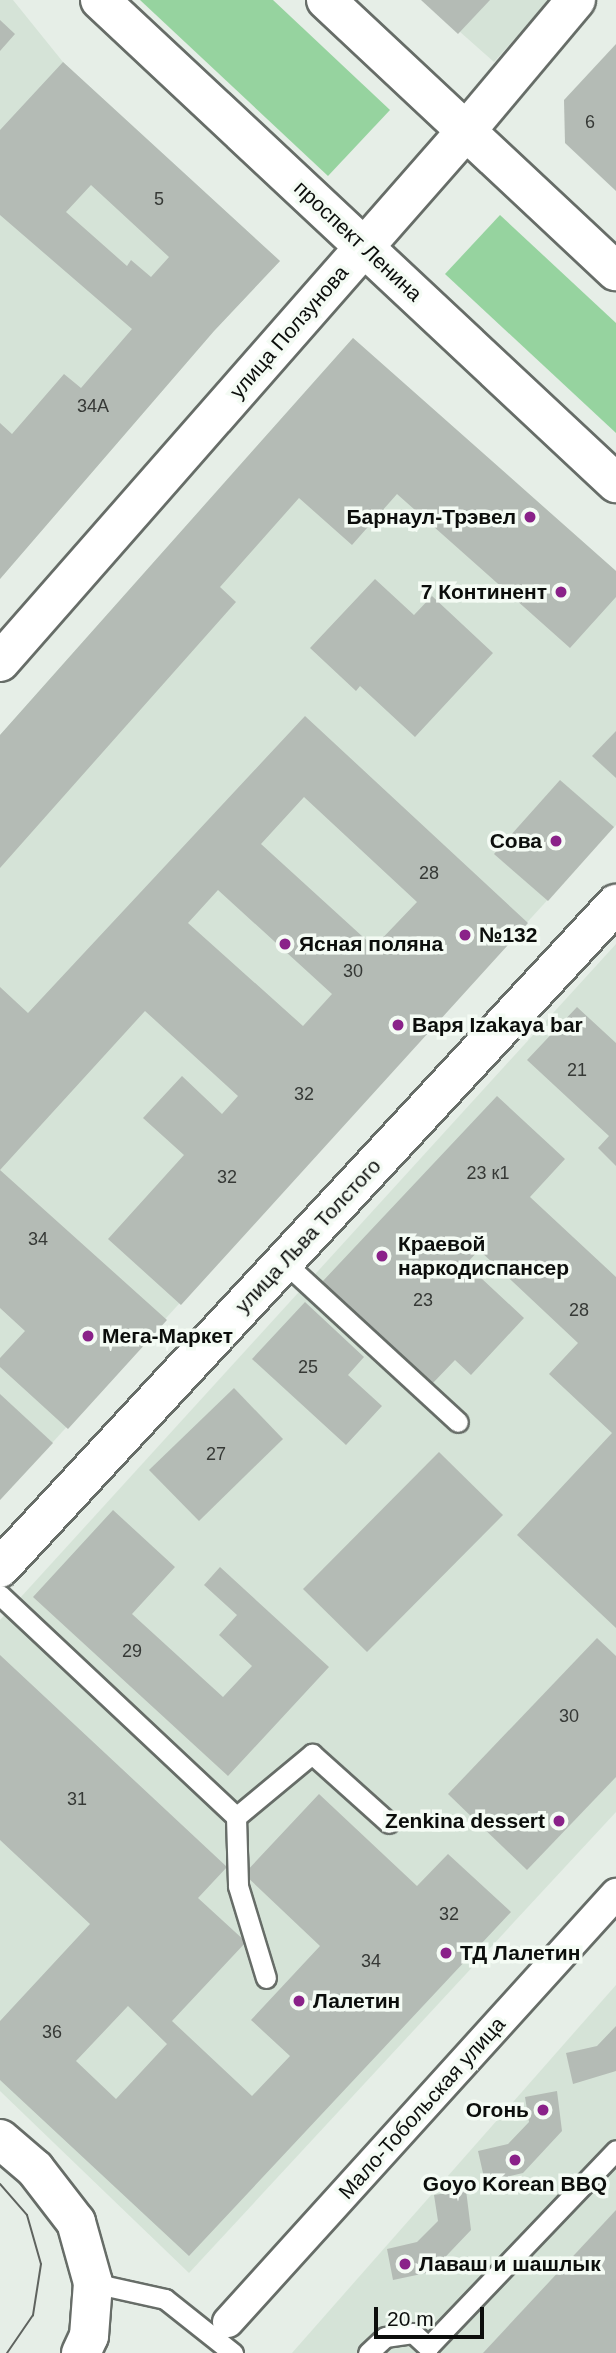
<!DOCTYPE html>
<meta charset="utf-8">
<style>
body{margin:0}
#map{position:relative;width:616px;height:2353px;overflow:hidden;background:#e6eee7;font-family:Arial,sans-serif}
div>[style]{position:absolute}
.built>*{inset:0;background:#d5e3d7}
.green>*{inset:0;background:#96d39f}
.building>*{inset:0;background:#b4bbb5}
.roads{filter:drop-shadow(2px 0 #676d68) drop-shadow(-2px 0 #676d68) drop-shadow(0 2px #676d68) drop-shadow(0 -2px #676d68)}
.service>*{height:19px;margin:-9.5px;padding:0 9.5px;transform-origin:9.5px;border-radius:9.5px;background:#fff}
.pedestrian>*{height:30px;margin:-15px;padding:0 15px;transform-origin:15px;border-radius:15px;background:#fff}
.minor>*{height:38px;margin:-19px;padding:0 19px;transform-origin:19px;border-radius:19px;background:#fff}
.tertiary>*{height:38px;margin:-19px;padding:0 19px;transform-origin:19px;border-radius:19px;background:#fff}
.primary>*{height:38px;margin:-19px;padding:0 19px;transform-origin:19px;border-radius:19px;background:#fff}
.tram>*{height:2px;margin:-1px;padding:0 1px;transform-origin:1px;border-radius:1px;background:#5f635f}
.dots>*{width:19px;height:19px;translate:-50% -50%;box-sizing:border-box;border:4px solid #f4fbf4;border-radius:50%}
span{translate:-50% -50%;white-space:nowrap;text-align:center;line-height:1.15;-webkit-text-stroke:7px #f4fbf4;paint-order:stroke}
.number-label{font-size:18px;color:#363936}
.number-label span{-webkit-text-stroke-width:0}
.street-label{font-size:21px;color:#0c0e0c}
.poi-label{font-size:21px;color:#0c0e0c;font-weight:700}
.right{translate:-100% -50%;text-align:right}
.left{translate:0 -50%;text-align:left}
.scale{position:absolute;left:374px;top:2307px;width:110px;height:32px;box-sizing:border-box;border:4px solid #0c0e0c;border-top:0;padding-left:9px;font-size:21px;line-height:24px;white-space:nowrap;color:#0c0e0c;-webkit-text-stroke:5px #f4fbf4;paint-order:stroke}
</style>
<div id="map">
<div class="built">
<div style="clip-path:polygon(0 0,13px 0,63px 62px,280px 261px,214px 331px,0 579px)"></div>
<div style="clip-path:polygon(424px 0,549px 0,494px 62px)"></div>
<div style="clip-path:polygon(353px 338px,616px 571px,616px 825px,0 1500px,0 735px)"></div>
<div style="clip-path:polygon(616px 944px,616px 1812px,189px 2273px,0 2091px,0 1620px)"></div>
<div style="clip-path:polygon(616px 1985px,616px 2353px,292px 2353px)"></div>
</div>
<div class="green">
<div style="clip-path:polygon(140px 0,273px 0,390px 110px,328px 176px)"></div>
<div style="clip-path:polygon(500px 215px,616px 323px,616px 433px,445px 274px)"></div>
</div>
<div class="building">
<div style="clip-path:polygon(421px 0,490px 0,458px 34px)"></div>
<div style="clip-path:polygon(0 20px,15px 34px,0 51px)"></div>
<div style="clip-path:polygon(616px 44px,616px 191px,565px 143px,564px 100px)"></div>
<div style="clip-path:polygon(evenodd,63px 62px,280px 261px,214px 331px,0 579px,0 423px,12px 434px,64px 374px,81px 388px,132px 329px,0 215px,0 130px,63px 62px,91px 185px,169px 257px,151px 277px,131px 260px,127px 266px,66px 212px,91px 185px)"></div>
<div style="clip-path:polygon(353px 338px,616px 571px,616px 597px,570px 648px,397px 494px,352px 545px,299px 498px,220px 587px,236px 602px,0 868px,0 735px)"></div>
<div style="clip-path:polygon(375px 579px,414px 615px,432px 596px,493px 653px,415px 737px,360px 686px,356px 691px,310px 648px)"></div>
<div style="clip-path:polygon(evenodd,305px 716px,528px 923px,181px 1305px,108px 1239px,184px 1155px,143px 1118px,182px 1076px,222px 1114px,238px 1096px,145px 1011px,0 1170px,167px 1320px,68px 1429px,0 1367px,0 1358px,25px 1331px,0 1308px,0 987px,28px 1013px,305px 716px,304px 797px,417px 902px,374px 947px,261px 844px,304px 797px,305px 716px,218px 890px,332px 994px,303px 1026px,188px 923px,218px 890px)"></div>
<div style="clip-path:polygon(616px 731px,616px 778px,592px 756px)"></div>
<div style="clip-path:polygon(560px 780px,614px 827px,548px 901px,494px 854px)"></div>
<div style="clip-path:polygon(577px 1007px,616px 1043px,616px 1166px,598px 1148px,609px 1136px,527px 1060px)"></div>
<div style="clip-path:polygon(497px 1096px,565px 1159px,530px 1197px,616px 1277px,616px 1628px,517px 1535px,612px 1433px,549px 1374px,578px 1343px,479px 1250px,466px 1264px,524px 1318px,471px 1375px,455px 1360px,431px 1385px,322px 1282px)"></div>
<div style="clip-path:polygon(305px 1302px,364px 1357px,348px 1375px,382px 1406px,346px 1445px,252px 1359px)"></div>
<div style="clip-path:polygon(234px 1388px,283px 1439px,199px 1521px,149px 1470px)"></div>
<div style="clip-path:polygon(0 1394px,53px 1443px,0 1500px)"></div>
<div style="clip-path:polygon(439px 1452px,503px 1515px,367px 1652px,303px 1589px)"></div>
<div style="clip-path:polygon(113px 1510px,175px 1567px,132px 1614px,223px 1697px,252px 1666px,219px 1635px,237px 1615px,204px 1585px,220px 1567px,329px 1667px,228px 1776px,33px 1597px)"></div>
<div style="clip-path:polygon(597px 1638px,616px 1656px,616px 1777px,527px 1870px,448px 1794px)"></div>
<div style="clip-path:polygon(evenodd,0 1655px,227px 1867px,198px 1898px,246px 1942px,172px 2021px,252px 2096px,290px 2056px,251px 2020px,320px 1946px,244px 1874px,319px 1794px,417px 1886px,448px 1854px,511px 1912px,189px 2256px,0 2080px,0 2021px,90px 1924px,0 1840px,0 1655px,128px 2006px,167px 2044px,116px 2099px,76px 2061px,128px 2006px)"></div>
<div style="clip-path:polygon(616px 2026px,616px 2071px,573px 2084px,566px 2053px,597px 2046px)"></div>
<div style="clip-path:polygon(557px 2091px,562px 2131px,523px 2173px,485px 2182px,478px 2151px,508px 2144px,529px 2122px,525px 2097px)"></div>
<div style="clip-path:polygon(466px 2190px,471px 2230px,431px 2272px,393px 2280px,387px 2249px,417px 2242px,438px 2221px,434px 2195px)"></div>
<div style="clip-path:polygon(616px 2210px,616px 2353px,483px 2353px)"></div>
</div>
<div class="roads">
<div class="service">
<div style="left:284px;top:1262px;width:236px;rotate:42.6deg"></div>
<div style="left:0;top:1595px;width:324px;rotate:43.2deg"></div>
<div style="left:236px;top:1817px;width:99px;rotate:-39.7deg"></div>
<div style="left:312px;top:1754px;width:103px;rotate:41.9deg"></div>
<div style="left:236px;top:1817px;width:69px;rotate:88.3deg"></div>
<div style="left:238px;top:1886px;width:96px;rotate:73.1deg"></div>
<div style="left:93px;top:2283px;width:74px;rotate:12.5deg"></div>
<div style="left:165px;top:2299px;width:87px;rotate:38.5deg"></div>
<div style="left:368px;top:2353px;width:23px;rotate:-43deg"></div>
<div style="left:385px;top:2337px;width:28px;rotate:-8deg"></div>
<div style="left:413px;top:2333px;width:21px;rotate:43deg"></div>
<div style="left:428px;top:2347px;width:272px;rotate:-46.3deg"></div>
</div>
<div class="pedestrian">
<div style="left:228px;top:2322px;width:578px;rotate:-47.81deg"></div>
</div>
<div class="minor">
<div style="left:466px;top:131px;width:171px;rotate:-50deg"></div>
<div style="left:0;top:1568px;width:906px;rotate:-47.15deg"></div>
</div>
<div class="tertiary">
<div style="left:0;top:662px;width:706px;rotate:-48.73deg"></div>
<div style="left:0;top:2139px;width:46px;rotate:40.6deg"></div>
<div style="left:35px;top:2169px;width:67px;rotate:52.3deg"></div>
<div style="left:76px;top:2222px;width:63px;rotate:74.4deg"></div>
<div style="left:93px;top:2283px;width:53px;rotate:94.3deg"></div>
<div style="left:89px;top:2336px;width:19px;rotate:115deg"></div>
</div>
<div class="primary">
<div style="left:100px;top:0;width:707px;rotate:43.11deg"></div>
<div style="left:326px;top:0;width:397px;rotate:43.1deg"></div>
</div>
</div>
<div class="tram">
<div style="left:0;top:2184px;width:41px;rotate:48.9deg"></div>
<div style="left:27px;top:2215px;width:51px;rotate:74.1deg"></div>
<div style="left:41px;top:2264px;width:52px;rotate:98.9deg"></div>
<div style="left:33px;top:2315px;width:46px;rotate:124.4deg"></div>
</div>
<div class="dots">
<div style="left:530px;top:517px;background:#8a2289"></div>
<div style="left:561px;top:592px;background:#8a2289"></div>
<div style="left:556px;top:841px;background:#8a2289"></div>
<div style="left:465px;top:935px;background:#8a2289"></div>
<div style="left:285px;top:944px;background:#8a2289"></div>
<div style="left:398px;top:1025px;background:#8a2289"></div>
<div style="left:382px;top:1256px;background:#8a2289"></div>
<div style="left:88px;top:1336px;background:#8a2289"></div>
<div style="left:559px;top:1821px;background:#8a2289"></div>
<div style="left:446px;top:1953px;background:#8a2289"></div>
<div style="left:299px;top:2001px;background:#8a2289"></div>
<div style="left:543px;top:2110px;background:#8a2289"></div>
<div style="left:515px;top:2160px;background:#8a2289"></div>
<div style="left:405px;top:2264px;background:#8a2289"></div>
</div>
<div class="number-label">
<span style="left:590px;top:122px">6</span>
<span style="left:159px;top:199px">5</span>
<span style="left:93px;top:406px">34А</span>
<span style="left:429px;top:873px">28</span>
<span style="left:353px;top:971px">30</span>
<span style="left:577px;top:1070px">21</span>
<span style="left:304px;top:1094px">32</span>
<span style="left:488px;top:1173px">23 к1</span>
<span style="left:227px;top:1177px">32</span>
<span style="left:38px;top:1239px">34</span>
<span style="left:423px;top:1300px">23</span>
<span style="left:579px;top:1310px">28</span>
<span style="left:308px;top:1367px">25</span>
<span style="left:216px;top:1454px">27</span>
<span style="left:132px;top:1651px">29</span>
<span style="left:569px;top:1716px">30</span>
<span style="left:77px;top:1799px">31</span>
<span style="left:449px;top:1914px">32</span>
<span style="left:371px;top:1961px">34</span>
<span style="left:52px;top:2032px">36</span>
</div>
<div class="street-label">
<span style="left:358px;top:241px;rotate:43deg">проспект Ленина</span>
<span style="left:289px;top:332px;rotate:-49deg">улица Ползунова</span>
<span style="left:308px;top:1236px;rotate:-47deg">улица Льва Толстого</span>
<span style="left:422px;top:2108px;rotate:-48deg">Мало-Тобольская улица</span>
</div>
<div class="poi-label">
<span class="right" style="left:516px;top:517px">Барнаул-Трэвел</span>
<span class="right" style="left:547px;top:592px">7 Континент</span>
<span class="right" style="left:542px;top:841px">Сова</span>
<span class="left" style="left:479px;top:935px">№132</span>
<span class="left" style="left:299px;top:944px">Ясная поляна</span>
<span class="left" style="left:412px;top:1025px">Варя Izakaya bar</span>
<span class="left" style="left:398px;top:1256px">Краевой<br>наркодиспансер</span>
<span class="left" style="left:102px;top:1336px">Мега-Маркет</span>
<span class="right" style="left:545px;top:1821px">Zenkina dessert</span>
<span class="left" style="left:460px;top:1953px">ТД Лалетин</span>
<span class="left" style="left:313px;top:2001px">Лалетин</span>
<span class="right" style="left:529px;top:2110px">Огонь</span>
<span style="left:515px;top:2184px">Goyo Korean BBQ</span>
<span class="left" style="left:419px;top:2264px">Лаваш и шашлык</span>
</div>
<div class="scale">20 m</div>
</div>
